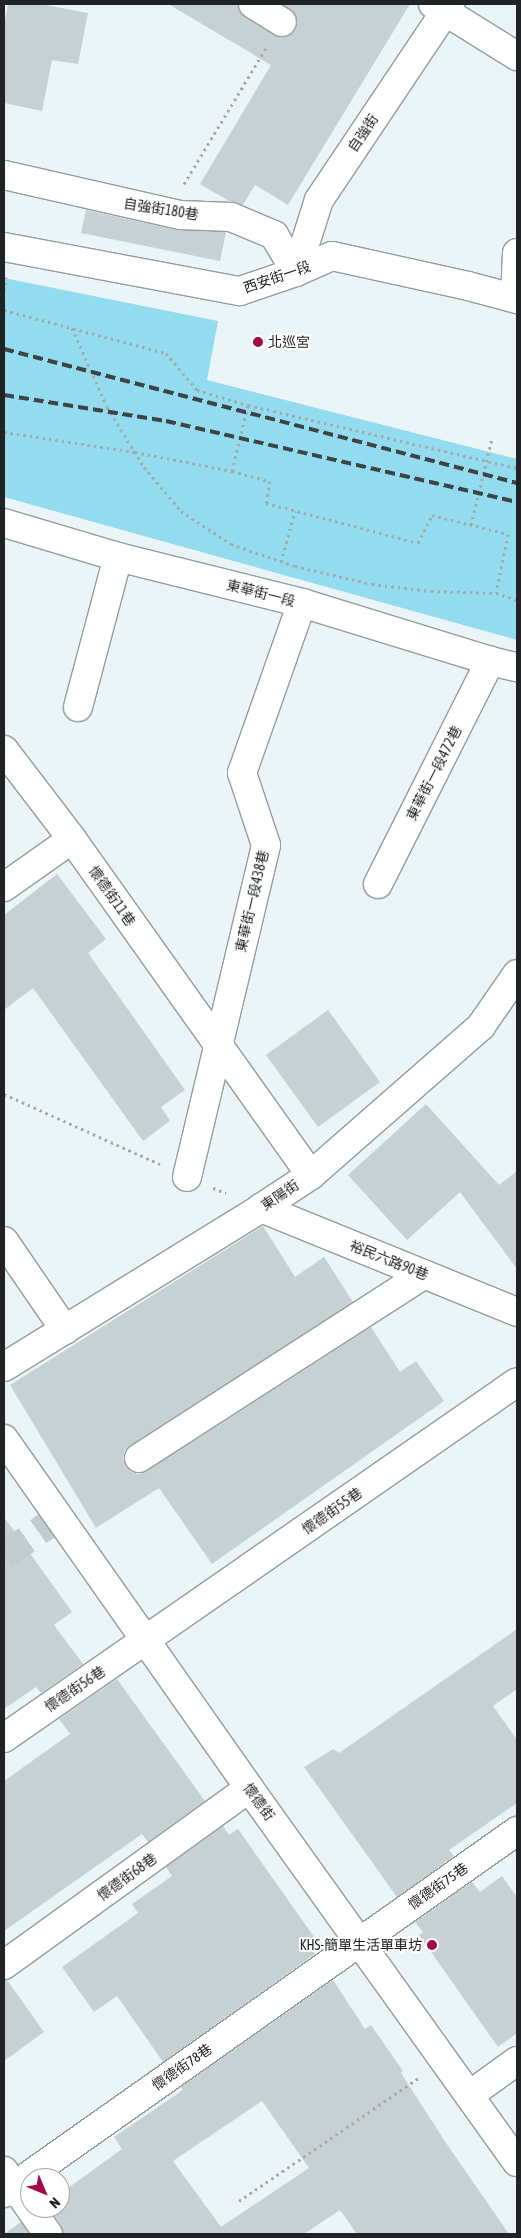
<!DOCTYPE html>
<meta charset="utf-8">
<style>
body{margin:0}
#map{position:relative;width:521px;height:2238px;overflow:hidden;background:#ebf5f8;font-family:"Asap Condensed","Noto Sans TC",sans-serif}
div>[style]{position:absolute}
.green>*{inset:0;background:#93dcf0}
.building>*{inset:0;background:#c7d1d3}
.minor-tunnel>*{height:28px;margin-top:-14px;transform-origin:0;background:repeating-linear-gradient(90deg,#c2cbce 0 28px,transparent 0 42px)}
.path>*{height:3px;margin-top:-1.5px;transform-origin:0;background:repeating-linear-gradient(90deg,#a2a9ab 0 2.5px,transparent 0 6.5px)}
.roads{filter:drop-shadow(1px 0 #939c9e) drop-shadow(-1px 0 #939c9e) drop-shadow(0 1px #939c9e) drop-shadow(0 -1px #939c9e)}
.minor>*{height:28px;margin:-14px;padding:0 14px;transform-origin:14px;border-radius:14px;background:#fff}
.rail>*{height:4px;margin-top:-2px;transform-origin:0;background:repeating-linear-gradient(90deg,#3f4344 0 10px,transparent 0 15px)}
.dots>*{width:14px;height:14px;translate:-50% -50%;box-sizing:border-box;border:2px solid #fff;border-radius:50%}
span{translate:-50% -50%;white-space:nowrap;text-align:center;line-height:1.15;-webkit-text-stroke:4px #fff;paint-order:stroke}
.street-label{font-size:14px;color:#202324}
.poi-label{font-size:14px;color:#202324}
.left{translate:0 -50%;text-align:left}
.right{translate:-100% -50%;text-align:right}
.frame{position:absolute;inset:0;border:5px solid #202324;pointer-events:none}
.north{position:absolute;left:20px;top:2168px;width:50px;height:50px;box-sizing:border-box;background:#fff;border:1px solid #a6a7a7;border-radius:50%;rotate:135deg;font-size:14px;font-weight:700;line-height:20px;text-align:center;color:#202324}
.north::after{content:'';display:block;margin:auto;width:18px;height:22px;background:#a20948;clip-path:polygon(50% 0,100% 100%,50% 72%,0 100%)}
</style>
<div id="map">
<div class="green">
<div style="clip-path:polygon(4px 278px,218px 321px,207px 380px,517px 459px,517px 640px,4px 497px)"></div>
</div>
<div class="building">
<div style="clip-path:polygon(8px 4px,40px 4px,88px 13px,78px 64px,52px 60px,42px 111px,4px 103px,4px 25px)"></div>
<div style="clip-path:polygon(168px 4px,237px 4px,239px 11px,245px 17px,274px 35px,282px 38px,289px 36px,295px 31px,298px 22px,295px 14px,282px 4px,410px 4px,288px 205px,255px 185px,243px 205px,229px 201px,200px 184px,271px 65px)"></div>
<div style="clip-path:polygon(86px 210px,177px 230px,226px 232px,220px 261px,81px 233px)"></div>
<div style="clip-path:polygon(57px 874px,106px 939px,88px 953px,185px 1090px,161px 1107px,170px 1121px,143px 1141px,33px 988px,4px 1010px,4px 915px)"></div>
<div style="clip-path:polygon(328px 1010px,380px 1082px,318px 1127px,266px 1055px)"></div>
<div style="clip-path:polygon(426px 1104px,499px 1185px,517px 1171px,517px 1269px,460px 1192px,407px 1240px,348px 1175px)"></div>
<div style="clip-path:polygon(263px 1226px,295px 1277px,324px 1257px,353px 1302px,131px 1445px,125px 1450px,123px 1458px,126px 1467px,131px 1472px,139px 1474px,147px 1471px,371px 1327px,400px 1372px,416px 1361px,444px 1401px,212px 1564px,159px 1488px,96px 1528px,10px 1385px)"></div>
<div style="clip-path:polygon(4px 1517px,72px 1612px,54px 1625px,83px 1664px,41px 1693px,36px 1687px,4px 1709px)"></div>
<div style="clip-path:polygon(517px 1629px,517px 1689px,493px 1706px,517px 1740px,517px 1803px,449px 1850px,454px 1856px,397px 1897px,304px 1767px,333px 1749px,339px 1753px)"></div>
<div style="clip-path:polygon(117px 1679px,205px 1801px,148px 1842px,142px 1834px,4px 1931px,4px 1781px,70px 1734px,59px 1719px)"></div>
<div style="clip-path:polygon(223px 1826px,229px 1835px,238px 1829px,319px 1944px,312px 1949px,315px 1954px,163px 2062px,117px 1996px,94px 2012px,62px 1967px,138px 1913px,132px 1904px,172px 1876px,166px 1867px)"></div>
<div style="clip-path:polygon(502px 1876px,517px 1897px,517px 2033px,498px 2047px,419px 1935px,423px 1932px,415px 1922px,472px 1882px,480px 1892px)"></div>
<div style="clip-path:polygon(4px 1980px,7px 1980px,44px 2032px,4px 2061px)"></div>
<div style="clip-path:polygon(evenodd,333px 1980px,365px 2029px,371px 2025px,403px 2071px,401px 2073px,444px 2140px,509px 2234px,357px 2234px,340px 2210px,304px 2234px,63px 2234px,61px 2225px,49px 2208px,60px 2208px,60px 2194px,122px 2149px,114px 2137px,183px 2090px,181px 2087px,333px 1980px,262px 2101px,309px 2168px,221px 2227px,173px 2161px,262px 2101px)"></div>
<div style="clip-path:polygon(21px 2222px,29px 2234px,4px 2234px)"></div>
</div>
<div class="minor-tunnel">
<div style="left:4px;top:1556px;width:67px;rotate:-35.3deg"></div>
</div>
<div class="path">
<div style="left:184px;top:184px;width:159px;rotate:-58.9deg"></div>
<div style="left:4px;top:291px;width:14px;rotate:-82deg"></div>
<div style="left:4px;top:310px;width:168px;rotate:14.9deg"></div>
<div style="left:166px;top:353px;width:48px;rotate:50deg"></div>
<div style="left:197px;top:390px;width:53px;rotate:16.4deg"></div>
<div style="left:248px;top:405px;width:276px;rotate:13.2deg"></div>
<div style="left:72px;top:328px;width:86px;rotate:66.1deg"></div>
<div style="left:107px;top:407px;width:70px;rotate:58.3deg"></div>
<div style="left:144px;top:467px;width:57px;rotate:49.9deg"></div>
<div style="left:181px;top:511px;width:60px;rotate:33.4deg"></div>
<div style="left:231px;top:544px;width:68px;rotate:19deg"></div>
<div style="left:295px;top:566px;width:79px;rotate:13.2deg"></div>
<div style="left:372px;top:584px;width:59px;rotate:6.8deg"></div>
<div style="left:431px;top:591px;width:65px;rotate:1.8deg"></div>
<div style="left:496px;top:593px;width:22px;rotate:18deg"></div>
<div style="left:4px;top:432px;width:133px;rotate:8.7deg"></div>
<div style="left:135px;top:452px;width:99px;rotate:11.1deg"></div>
<div style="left:232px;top:471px;width:39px;rotate:15deg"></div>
<div style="left:270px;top:481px;width:22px;rotate:100deg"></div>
<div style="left:266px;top:503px;width:157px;rotate:14.7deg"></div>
<div style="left:418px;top:543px;width:31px;rotate:-63deg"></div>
<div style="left:432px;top:515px;width:78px;rotate:14deg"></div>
<div style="left:508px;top:534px;width:60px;rotate:101.5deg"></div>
<div style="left:232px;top:471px;width:68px;rotate:-76.4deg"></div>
<div style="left:471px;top:525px;width:89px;rotate:-76.4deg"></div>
<div style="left:281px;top:562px;width:53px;rotate:-74.6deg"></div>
<div style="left:4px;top:1094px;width:171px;rotate:24.2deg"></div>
<div style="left:213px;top:1188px;width:14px;rotate:21deg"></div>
<div style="left:239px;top:2201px;width:219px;rotate:-34.4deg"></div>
</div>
<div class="roads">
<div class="minor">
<div style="left:253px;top:4px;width:34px;rotate:32deg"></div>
<div style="left:433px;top:4px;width:99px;rotate:31.8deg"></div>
<div style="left:4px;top:175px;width:180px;rotate:12.8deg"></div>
<div style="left:180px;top:215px;width:51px;rotate:2.2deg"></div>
<div style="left:231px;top:217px;width:47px;rotate:22.7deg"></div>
<div style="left:274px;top:235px;width:43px;rotate:59.3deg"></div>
<div style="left:4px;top:247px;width:240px;rotate:10.6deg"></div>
<div style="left:240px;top:291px;width:59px;rotate:-18.7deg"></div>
<div style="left:296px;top:272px;width:39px;rotate:-24deg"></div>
<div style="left:332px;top:256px;width:139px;rotate:12.4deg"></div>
<div style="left:468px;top:286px;width:51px;rotate:14.9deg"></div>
<div style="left:296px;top:272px;width:76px;rotate:-72.3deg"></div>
<div style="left:319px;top:200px;width:236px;rotate:-56.2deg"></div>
<div style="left:515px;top:298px;width:45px;rotate:-87.5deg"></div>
<div style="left:4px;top:523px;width:119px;rotate:16.6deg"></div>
<div style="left:118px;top:557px;width:190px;rotate:14deg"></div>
<div style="left:302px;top:603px;width:197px;rotate:17.1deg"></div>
<div style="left:490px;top:661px;width:28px;rotate:13deg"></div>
<div style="left:78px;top:707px;width:155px;rotate:-75.1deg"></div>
<div style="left:4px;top:750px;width:112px;rotate:52.6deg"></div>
<div style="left:72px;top:839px;width:412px;rotate:54.6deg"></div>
<div style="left:378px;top:884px;width:250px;rotate:-63.3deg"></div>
<div style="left:4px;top:887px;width:83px;rotate:-35.2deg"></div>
<div style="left:187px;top:1177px;width:341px;rotate:-76.6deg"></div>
<div style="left:266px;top:845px;width:76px;rotate:-108.4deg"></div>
<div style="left:242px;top:773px;width:180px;rotate:-70.6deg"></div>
<div style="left:261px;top:1208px;width:276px;rotate:22.1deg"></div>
<div style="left:4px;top:1241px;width:108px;rotate:55.6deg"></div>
<div style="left:4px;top:1367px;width:302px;rotate:-31.7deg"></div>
<div style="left:261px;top:1208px;width:60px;rotate:-33.4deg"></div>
<div style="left:311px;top:1175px;width:226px;rotate:-41.2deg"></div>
<div style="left:481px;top:1026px;width:63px;rotate:-55.3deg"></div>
<div style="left:4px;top:1439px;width:426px;rotate:54.9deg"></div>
<div style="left:249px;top:1788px;width:460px;rotate:54.4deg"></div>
<div style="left:139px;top:1458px;width:339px;rotate:-32.8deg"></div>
<div style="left:4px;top:1738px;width:624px;rotate:-34.76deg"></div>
<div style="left:4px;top:1965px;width:302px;rotate:-35.8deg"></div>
<div style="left:471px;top:2094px;width:57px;rotate:-35.7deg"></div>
<div style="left:4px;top:2171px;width:77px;rotate:55.1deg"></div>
<div style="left:4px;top:2193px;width:628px;rotate:-35.21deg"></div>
</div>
</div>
<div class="rail">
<div style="left:4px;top:349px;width:530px;rotate:14.64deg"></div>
<div style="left:4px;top:395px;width:164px;rotate:9.1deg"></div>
<div style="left:166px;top:421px;width:360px;rotate:13deg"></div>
</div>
<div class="dots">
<div style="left:258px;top:342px;background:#a20948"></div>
<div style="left:432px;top:1945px;background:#a20948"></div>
</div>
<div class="street-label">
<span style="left:363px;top:133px;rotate:-56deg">自強街</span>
<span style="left:161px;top:209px;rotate:9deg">自強街180巷</span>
<span style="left:277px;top:277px;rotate:-19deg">西安街一段</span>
<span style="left:261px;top:593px;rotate:14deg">東華街一段</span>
<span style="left:434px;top:773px;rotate:-63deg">東華街一段472巷</span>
<span style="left:112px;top:896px;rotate:55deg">懷德街11巷</span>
<span style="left:252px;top:901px;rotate:-77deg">東華街一段438巷</span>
<span style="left:280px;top:1195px;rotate:-34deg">東陽街</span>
<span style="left:389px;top:1260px;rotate:22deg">裕民六路90巷</span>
<span style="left:332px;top:1511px;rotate:-35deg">懷德街55巷</span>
<span style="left:75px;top:1689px;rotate:-34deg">懷德街56巷</span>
<span style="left:259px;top:1802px;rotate:54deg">懷德街</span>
<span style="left:127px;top:1877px;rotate:-36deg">懷德街68巷</span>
<span style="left:438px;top:1886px;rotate:-35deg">懷德街75巷</span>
<span style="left:182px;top:2067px;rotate:-35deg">懷德街78巷</span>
</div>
<div class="poi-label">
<span class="left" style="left:268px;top:342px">北巡宮</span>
<span class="right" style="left:422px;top:1945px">KHS-簡單生活單車坊</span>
</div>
<div class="frame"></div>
<div class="north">N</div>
</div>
